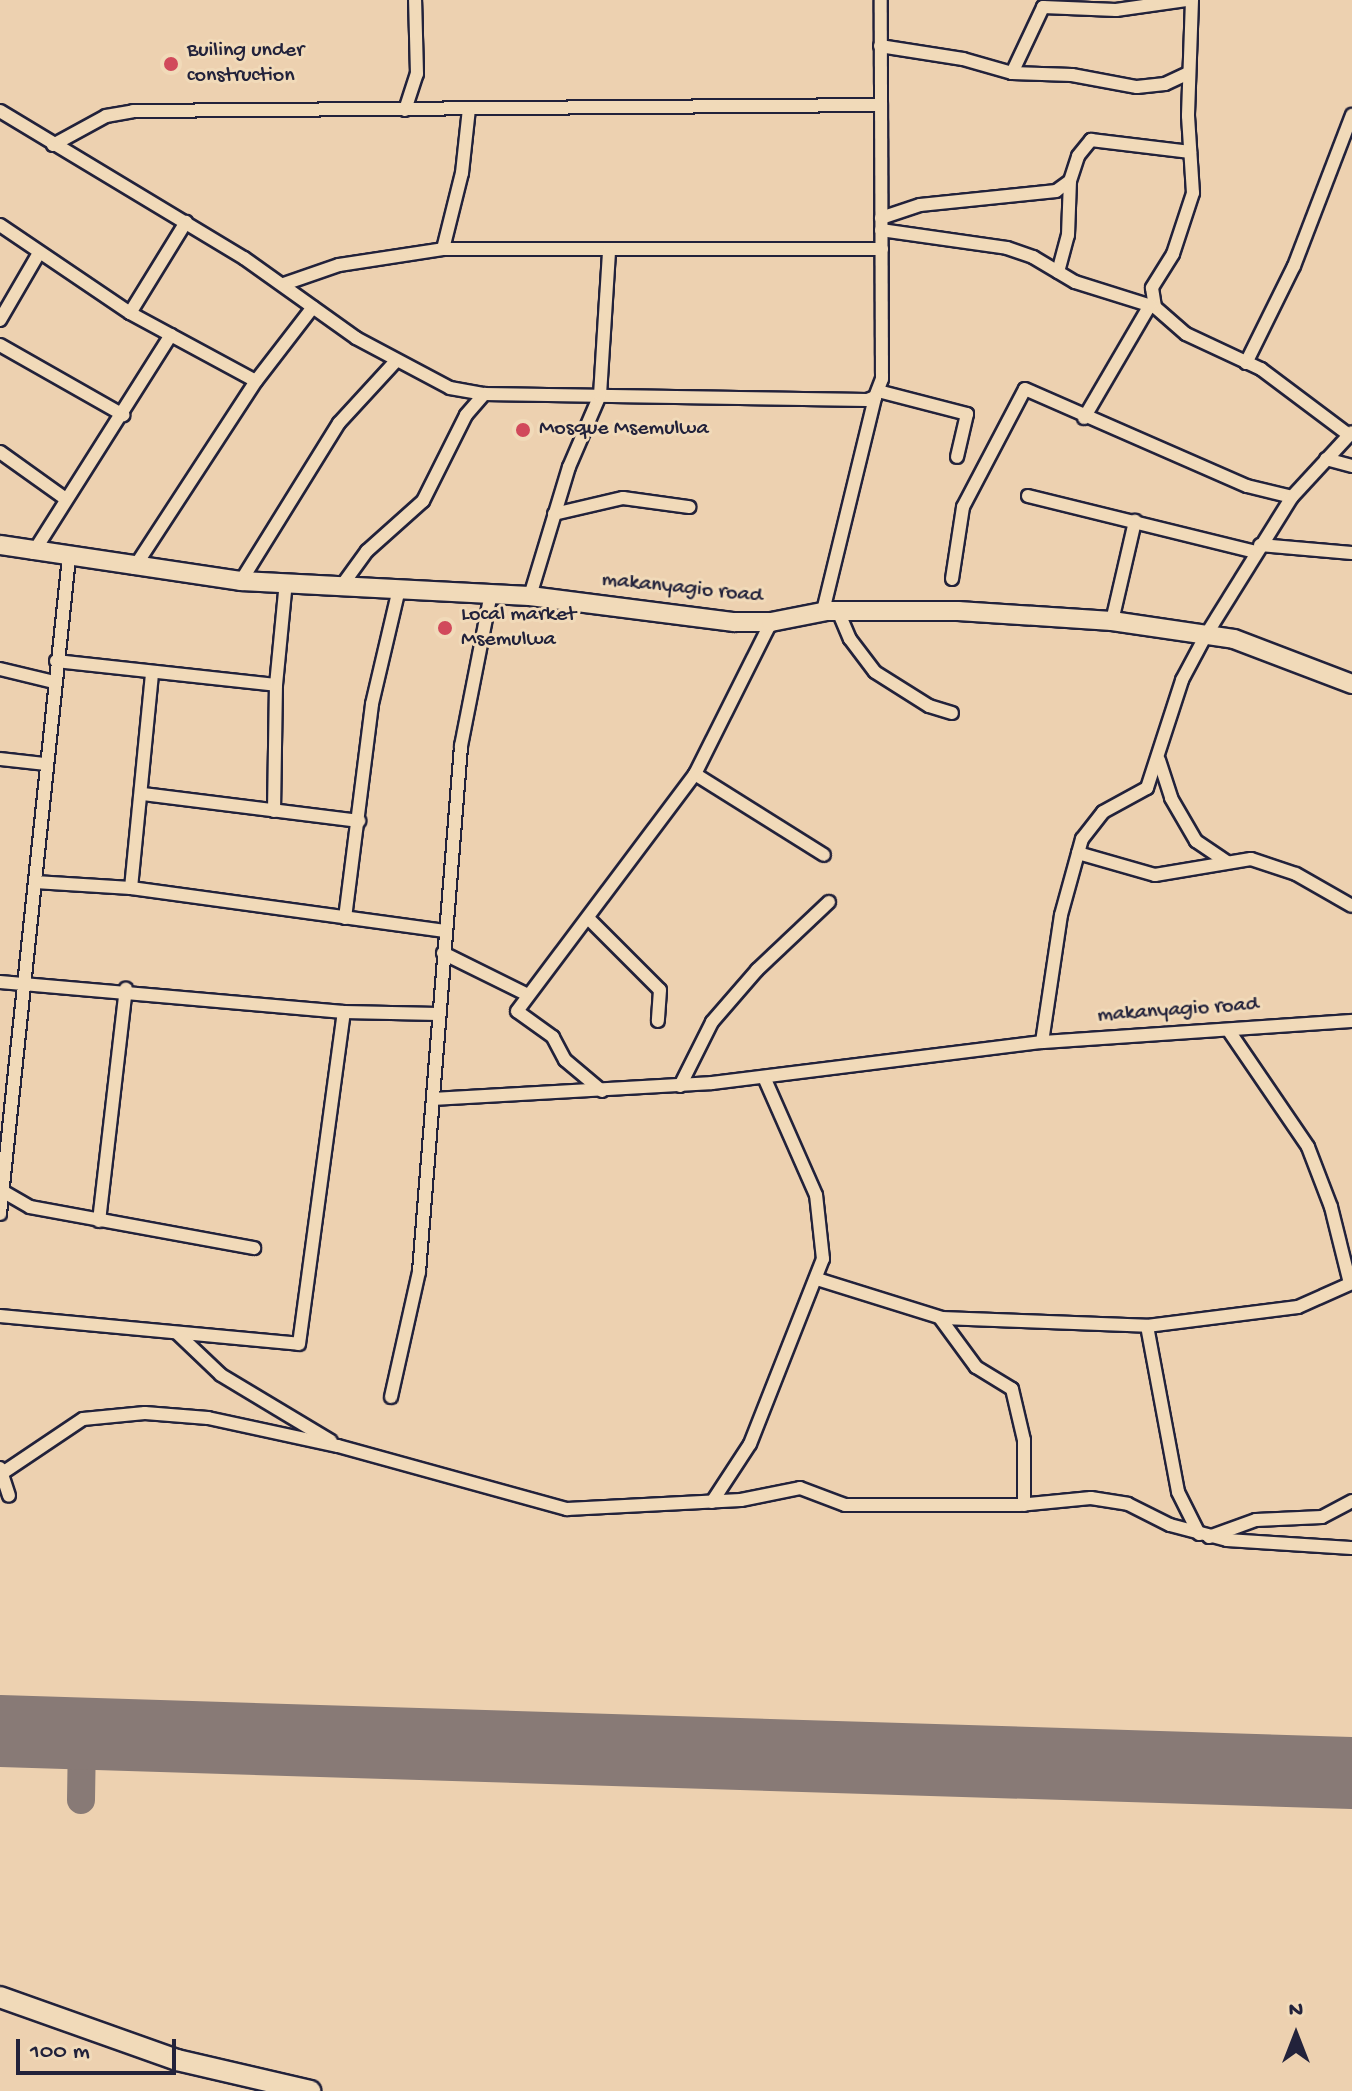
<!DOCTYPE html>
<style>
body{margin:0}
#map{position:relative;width:1352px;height:2091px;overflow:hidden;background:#edd1b0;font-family:"Gochi Hand",sans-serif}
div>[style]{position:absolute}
.taxiway>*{height:28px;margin:-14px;padding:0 14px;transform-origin:14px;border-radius:14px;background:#887a76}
.runway>*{height:72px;margin:-36px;padding:0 36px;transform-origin:36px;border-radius:36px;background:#887a76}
.roads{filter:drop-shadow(2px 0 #22223b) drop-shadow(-2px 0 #22223b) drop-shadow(0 2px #22223b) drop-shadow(0 -2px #22223b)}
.street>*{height:12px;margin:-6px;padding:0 6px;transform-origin:6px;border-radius:6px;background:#f1dab9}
.secondary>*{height:18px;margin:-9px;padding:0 9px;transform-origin:9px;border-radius:9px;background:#f1dab9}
.primary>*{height:20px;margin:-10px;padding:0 10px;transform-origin:10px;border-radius:10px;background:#f1dab9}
.dots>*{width:22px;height:22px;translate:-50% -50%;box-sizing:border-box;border:4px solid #f1dab9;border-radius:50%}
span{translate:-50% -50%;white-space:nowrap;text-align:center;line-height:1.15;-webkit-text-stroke:6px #f1dab9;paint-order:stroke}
.poi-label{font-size:22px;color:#22223b}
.left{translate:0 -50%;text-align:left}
.street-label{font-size:22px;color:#22223b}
.north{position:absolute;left:1256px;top:1995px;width:80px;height:80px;-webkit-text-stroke:6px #f1dab9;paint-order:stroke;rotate:0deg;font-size:22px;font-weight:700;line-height:32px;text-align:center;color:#22223b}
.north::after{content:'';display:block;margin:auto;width:28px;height:36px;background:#22223b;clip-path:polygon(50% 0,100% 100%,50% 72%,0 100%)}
.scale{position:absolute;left:16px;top:2039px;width:160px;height:36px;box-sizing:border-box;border:4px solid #22223b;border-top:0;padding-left:10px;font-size:24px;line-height:28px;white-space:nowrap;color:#22223b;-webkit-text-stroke:6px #f1dab9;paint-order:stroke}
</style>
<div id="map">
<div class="taxiway">
<div style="left:81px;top:1800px;width:67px;rotate:-89.1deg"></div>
</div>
<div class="runway">
<div style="left:0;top:1731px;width:1353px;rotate:1.78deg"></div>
</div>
<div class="roads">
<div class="street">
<div style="left:1192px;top:0;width:116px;rotate:92deg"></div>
<div style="left:1188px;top:116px;width:77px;rotate:86.3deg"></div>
<div style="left:1193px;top:193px;width:64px;rotate:108.2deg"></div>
<div style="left:1173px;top:254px;width:40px;rotate:122deg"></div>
<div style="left:1152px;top:288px;width:19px;rotate:81deg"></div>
<div style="left:1155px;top:307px;width:41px;rotate:41.1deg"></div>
<div style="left:1186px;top:334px;width:83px;rotate:25deg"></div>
<div style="left:1261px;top:369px;width:110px;rotate:36.9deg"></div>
<div style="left:880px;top:46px;width:84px;rotate:8.9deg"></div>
<div style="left:963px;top:59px;width:51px;rotate:15.9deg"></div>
<div style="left:1012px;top:73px;width:60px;rotate:1.9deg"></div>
<div style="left:1072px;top:75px;width:66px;rotate:10.5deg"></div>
<div style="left:1137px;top:87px;width:28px;rotate:-6deg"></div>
<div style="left:1165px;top:84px;width:26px;rotate:-25deg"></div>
<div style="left:1012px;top:73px;width:73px;rotate:-64.8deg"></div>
<div style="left:1043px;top:7px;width:73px;rotate:2.4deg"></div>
<div style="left:1116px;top:10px;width:71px;rotate:-8.1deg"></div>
<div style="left:405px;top:110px;width:38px;rotate:-72deg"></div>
<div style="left:417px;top:74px;width:74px;rotate:-91.5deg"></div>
<div style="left:0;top:111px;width:285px;rotate:31.1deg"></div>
<div style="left:244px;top:258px;width:138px;rotate:35.5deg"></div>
<div style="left:356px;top:338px;width:106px;rotate:28deg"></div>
<div style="left:450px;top:388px;width:35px;rotate:10deg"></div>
<div style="left:484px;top:394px;width:383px;rotate:0.9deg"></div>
<div style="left:867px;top:400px;width:9px;rotate:-21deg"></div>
<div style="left:875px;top:397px;width:19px;rotate:-69deg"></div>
<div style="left:882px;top:379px;width:379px;rotate:-90.2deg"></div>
<div style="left:53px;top:145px;width:60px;rotate:-28.7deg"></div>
<div style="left:106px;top:116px;width:27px;rotate:-10deg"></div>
<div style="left:133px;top:111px;width:747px;rotate:-0.46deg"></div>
<div style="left:881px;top:218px;width:41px;rotate:-18.4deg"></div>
<div style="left:920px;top:205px;width:137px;rotate:-5.9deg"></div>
<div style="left:1056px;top:191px;width:17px;rotate:-36deg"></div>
<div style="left:1070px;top:181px;width:26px;rotate:-72deg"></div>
<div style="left:1078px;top:156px;width:21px;rotate:-51deg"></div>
<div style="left:1091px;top:140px;width:100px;rotate:6.9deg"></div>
<div style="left:0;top:225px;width:157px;rotate:34.1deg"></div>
<div style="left:130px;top:313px;width:143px;rotate:28.4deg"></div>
<div style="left:881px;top:230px;width:127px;rotate:8.1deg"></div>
<div style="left:1007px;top:248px;width:28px;rotate:19deg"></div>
<div style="left:1033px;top:257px;width:49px;rotate:30.8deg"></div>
<div style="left:1075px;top:282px;width:84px;rotate:17.4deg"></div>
<div style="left:443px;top:249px;width:78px;rotate:-76deg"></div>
<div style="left:462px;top:173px;width:64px;rotate:-83.8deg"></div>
<div style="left:1058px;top:272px;width:38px;rotate:-75deg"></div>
<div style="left:1068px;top:235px;width:54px;rotate:-87.9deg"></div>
<div style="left:284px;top:284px;width:58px;rotate:-19.1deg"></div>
<div style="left:339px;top:265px;width:105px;rotate:-8.7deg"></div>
<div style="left:443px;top:249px;width:439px"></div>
<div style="left:130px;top:313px;width:107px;rotate:-58.4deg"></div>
<div style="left:0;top:320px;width:78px;rotate:-59.8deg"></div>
<div style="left:0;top:345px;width:142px;rotate:29.6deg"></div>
<div style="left:1246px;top:363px;width:108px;rotate:-63.7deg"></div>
<div style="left:1294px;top:266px;width:162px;rotate:-69deg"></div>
<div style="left:878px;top:391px;width:92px;rotate:14.5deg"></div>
<div style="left:967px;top:414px;width:44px;rotate:103.1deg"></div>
<div style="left:1084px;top:418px;width:131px;rotate:-59.7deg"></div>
<div style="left:0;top:452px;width:81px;rotate:35.5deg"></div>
<div style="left:1326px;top:459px;width:27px;rotate:15deg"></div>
<div style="left:1028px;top:496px;width:235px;rotate:13.8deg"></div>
<div style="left:554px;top:514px;width:71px;rotate:-13.1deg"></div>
<div style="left:623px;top:498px;width:67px;rotate:7.8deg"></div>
<div style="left:1260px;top:545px;width:92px;rotate:5deg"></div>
<div style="left:33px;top:553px;width:258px;rotate:-57.7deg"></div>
<div style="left:134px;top:568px;width:223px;rotate:-56.9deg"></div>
<div style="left:256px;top:381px;width:93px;rotate:-52.4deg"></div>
<div style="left:952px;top:579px;width:73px;rotate:-81.3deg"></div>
<div style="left:963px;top:507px;width:133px;rotate:-62.3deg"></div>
<div style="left:1025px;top:389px;width:242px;rotate:23.6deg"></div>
<div style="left:1247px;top:486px;width:46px;rotate:13.7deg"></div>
<div style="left:241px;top:581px;width:186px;rotate:-58.2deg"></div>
<div style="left:339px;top:423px;width:83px;rotate:-47.4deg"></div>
<div style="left:343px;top:584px;width:41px;rotate:-54deg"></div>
<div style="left:367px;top:551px;width:75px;rotate:-41.8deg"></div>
<div style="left:423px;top:501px;width:96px;rotate:-63.4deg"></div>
<div style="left:466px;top:415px;width:28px;rotate:-49deg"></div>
<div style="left:530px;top:596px;width:135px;rotate:-73.2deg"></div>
<div style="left:569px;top:467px;width:78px;rotate:-66.7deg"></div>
<div style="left:600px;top:395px;width:145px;rotate:-86.4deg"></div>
<div style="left:823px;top:611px;width:220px;rotate:-76.3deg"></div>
<div style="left:838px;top:611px;width:30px;rotate:67deg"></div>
<div style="left:850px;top:639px;width:41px;rotate:52.9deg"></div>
<div style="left:875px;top:672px;width:64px;rotate:32.2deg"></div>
<div style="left:929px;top:706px;width:24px;rotate:17deg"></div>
<div style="left:1112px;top:621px;width:103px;rotate:-77deg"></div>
<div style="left:56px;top:661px;width:221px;rotate:6.2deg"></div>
<div style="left:0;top:669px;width:56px;rotate:13.5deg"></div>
<div style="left:0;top:759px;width:45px;rotate:6.3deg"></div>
<div style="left:1159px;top:760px;width:40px;rotate:72deg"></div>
<div style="left:1171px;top:798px;width:50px;rotate:59.8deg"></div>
<div style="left:1196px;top:841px;width:37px;rotate:34deg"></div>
<div style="left:695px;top:774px;width:152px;rotate:32.1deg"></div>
<div style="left:143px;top:794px;width:218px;rotate:7.1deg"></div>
<div style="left:274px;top:811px;width:126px;rotate:-89.1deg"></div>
<div style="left:276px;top:685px;width:103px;rotate:-84.5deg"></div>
<div style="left:1078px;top:853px;width:80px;rotate:15.9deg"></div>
<div style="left:1155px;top:875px;width:97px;rotate:-9.5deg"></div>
<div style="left:1251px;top:859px;width:47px;rotate:18.4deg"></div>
<div style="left:1296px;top:874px;width:64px;rotate:29.7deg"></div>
<div style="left:35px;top:882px;width:96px;rotate:3.6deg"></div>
<div style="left:131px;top:888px;width:317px;rotate:7.8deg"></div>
<div style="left:131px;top:888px;width:217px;rotate:-84.4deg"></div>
<div style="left:345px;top:918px;width:216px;rotate:-82.8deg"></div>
<div style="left:372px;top:704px;width:118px;rotate:-76.8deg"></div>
<div style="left:589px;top:919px;width:100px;rotate:45deg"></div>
<div style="left:660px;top:990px;width:31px;rotate:94deg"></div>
<div style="left:443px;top:953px;width:95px;rotate:26.3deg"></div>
<div style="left:0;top:982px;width:345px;rotate:5deg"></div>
<div style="left:344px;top:1012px;width:94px;rotate:1.2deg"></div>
<div style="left:1229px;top:1031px;width:140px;rotate:55.7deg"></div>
<div style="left:1308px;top:1147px;width:64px;rotate:69deg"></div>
<div style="left:1331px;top:1207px;width:78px;rotate:76deg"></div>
<div style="left:1042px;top:1042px;width:128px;rotate:-81.5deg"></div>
<div style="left:1061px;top:915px;width:79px;rotate:-74.6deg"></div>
<div style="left:1082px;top:839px;width:34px;rotate:-52deg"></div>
<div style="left:1103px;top:812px;width:50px;rotate:-28.6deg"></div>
<div style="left:1147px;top:788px;width:114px;rotate:-72deg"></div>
<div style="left:1182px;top:680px;width:51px;rotate:-61.9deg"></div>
<div style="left:1206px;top:635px;width:163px;rotate:-58.1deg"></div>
<div style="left:1292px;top:497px;width:88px;rotate:-47.3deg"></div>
<div style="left:680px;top:1086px;width:72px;rotate:-63.4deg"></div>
<div style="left:712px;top:1022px;width:69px;rotate:-49.1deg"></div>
<div style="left:757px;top:970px;width:99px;rotate:-43.4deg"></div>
<div style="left:602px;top:1091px;width:48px;rotate:-140deg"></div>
<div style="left:565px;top:1060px;width:26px;rotate:-118deg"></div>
<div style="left:553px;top:1037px;width:44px;rotate:-144.2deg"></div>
<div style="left:517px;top:1011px;width:296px;rotate:-53.1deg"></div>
<div style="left:695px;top:774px;width:170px;rotate:-63.4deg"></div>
<div style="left:434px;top:1099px;width:278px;rotate:-3.3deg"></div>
<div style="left:712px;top:1083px;width:333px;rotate:-7.1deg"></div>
<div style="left:1042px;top:1042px;width:311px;rotate:-3.9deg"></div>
<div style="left:4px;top:1192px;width:30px;rotate:30deg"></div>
<div style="left:30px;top:1207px;width:228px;rotate:10.4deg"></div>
<div style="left:0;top:1214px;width:660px;rotate:-84deg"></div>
<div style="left:99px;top:1221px;width:234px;rotate:-83.4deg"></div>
<div style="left:817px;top:1279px;width:131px;rotate:17.3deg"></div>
<div style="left:942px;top:1318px;width:205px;rotate:2.2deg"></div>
<div style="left:1147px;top:1326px;width:152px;rotate:-7.2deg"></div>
<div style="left:1298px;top:1307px;width:59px;rotate:-24deg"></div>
<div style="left:0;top:1316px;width:300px;rotate:5.3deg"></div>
<div style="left:299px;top:1344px;width:335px;rotate:-82.3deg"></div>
<div style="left:940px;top:1318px;width:61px;rotate:53.7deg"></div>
<div style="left:976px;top:1367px;width:42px;rotate:31.4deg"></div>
<div style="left:1012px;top:1389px;width:52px;rotate:76.8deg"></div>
<div style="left:1024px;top:1440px;width:65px;rotate:90deg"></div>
<div style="left:1147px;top:1326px;width:169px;rotate:79.4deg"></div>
<div style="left:1178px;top:1492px;width:47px;rotate:63.4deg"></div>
<div style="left:178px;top:1334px;width:59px;rotate:43.6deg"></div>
<div style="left:221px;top:1375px;width:128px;rotate:31deg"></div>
<div style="left:391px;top:1397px;width:128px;rotate:-77.4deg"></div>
<div style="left:419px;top:1272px;width:528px;rotate:-85.43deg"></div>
<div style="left:461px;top:746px;width:156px;rotate:-78.9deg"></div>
<div style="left:0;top:1468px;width:29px;rotate:72deg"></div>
<div style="left:4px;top:1472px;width:95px;rotate:-33.9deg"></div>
<div style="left:83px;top:1419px;width:62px;rotate:-5.5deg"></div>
<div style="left:145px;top:1413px;width:63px;rotate:4.5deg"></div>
<div style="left:208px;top:1418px;width:133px;rotate:12.2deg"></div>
<div style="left:338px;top:1446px;width:238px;rotate:15.4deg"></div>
<div style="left:567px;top:1509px;width:174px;rotate:-3deg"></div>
<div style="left:741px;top:1500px;width:60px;rotate:-11.5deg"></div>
<div style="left:800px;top:1488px;width:48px;rotate:20.7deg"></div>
<div style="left:845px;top:1505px;width:174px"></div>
<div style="left:1019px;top:1505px;width:72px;rotate:-5.6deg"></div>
<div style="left:1091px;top:1498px;width:37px;rotate:9deg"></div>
<div style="left:1128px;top:1504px;width:47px;rotate:26.6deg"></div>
<div style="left:1170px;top:1525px;width:59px;rotate:14.7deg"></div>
<div style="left:1227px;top:1540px;width:125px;rotate:3.7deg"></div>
<div style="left:712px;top:1502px;width:69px;rotate:-56.8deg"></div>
<div style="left:750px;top:1444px;width:199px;rotate:-68.5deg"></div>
<div style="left:823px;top:1259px;width:64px;rotate:-96.2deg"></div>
<div style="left:816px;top:1195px;width:129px;rotate:-113.8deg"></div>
<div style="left:1209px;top:1537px;width:50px;rotate:-19.9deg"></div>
<div style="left:1256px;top:1520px;width:66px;rotate:-2.6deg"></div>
<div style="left:1322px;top:1517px;width:34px;rotate:-28deg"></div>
</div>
<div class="secondary">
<div style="left:0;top:545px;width:244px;rotate:8.5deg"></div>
<div style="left:241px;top:581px;width:289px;rotate:3deg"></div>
<div style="left:530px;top:596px;width:206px;rotate:7.3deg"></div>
<div style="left:734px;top:622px;width:37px"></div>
<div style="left:771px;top:622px;width:57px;rotate:-11.1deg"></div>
<div style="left:827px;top:611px;width:131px"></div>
<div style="left:958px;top:611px;width:154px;rotate:3.7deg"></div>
<div style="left:1112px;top:621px;width:123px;rotate:8.4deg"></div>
<div style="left:1234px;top:639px;width:126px;rotate:20.9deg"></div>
</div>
<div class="primary">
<div style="left:0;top:1997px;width:188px;rotate:19.6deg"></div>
<div style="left:177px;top:2060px;width:137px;rotate:13.1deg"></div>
</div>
</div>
<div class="dots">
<div style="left:171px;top:64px;background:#d1495b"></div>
<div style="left:523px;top:430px;background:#d1495b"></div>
<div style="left:445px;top:628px;background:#d1495b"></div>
</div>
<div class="poi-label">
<span class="left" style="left:187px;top:64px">Builing under<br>construction</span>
<span class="left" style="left:539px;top:430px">Mosque Msemulwa</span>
<span class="left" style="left:461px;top:628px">Local market<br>Msemulwa</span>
</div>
<div class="street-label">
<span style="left:682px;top:589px;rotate:6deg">makanyagio road</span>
<span style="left:1178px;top:1011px;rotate:-4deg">makanyagio road</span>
</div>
<div class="north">N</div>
<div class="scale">100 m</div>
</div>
